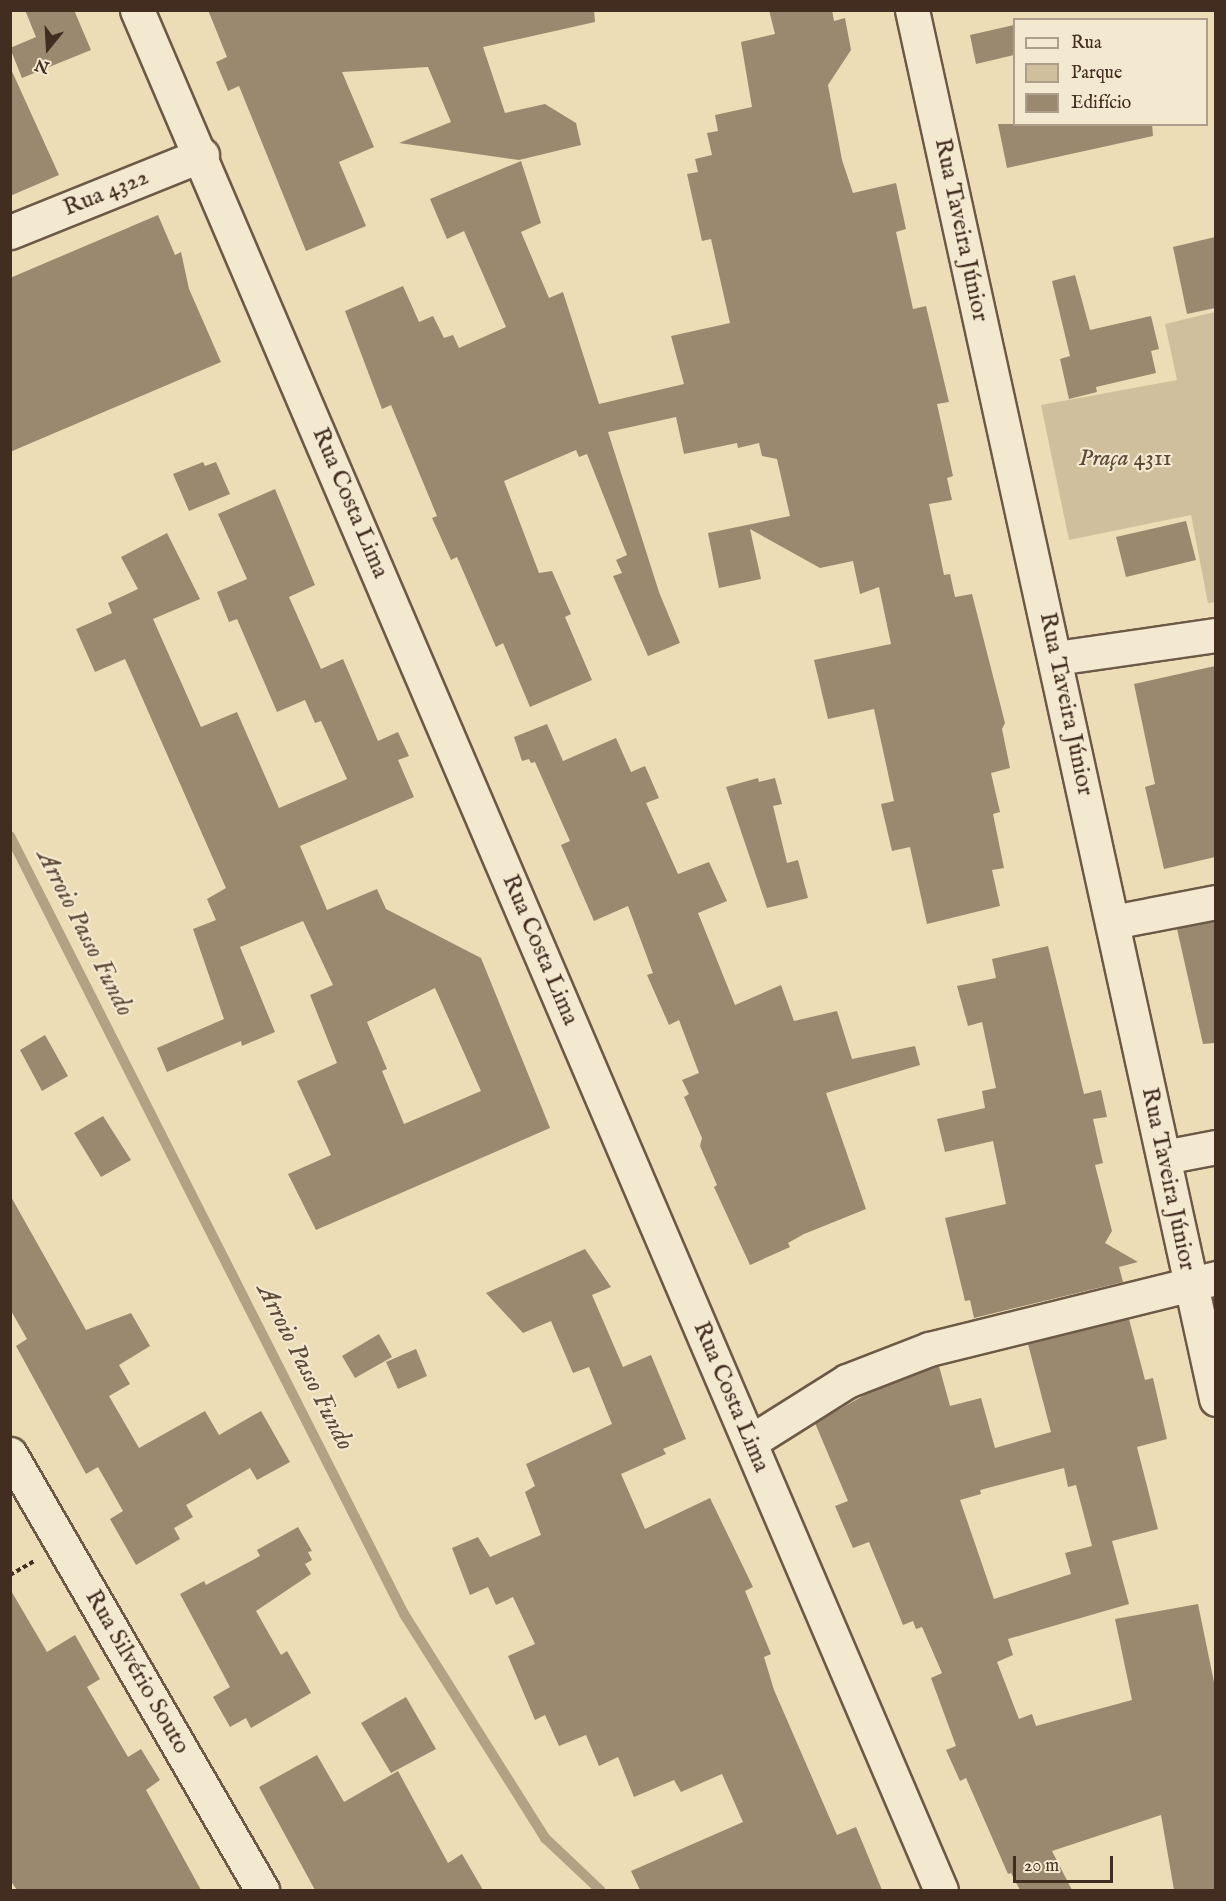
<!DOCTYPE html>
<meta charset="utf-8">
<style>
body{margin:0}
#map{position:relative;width:1226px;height:1901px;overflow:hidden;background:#ecddb6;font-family:"IM FELL English",serif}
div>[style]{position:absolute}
.green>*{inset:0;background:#cfbf9c}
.stream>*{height:10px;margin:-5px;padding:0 5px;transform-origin:5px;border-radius:5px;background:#b2a183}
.building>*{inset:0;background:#9a896e}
.path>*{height:4px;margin-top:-2px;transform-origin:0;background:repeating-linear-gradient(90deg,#422d20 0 4.5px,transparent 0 7.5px)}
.roads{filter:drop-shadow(2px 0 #6c5946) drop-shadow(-2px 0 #6c5946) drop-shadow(0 2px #6c5946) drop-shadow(0 -2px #6c5946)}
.minor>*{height:33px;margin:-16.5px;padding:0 16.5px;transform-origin:16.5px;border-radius:16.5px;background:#f3e9d0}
span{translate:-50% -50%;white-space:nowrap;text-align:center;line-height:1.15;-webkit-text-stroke:4.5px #f3e9d0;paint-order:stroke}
.street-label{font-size:24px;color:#422d20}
.park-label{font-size:24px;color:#5e4a39;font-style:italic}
.water-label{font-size:26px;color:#5e4a39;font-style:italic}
.frame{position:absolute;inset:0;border:12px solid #422d20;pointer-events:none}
.legend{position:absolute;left:1013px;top:18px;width:195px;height:108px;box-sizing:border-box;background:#f3e9d0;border:2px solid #ac9e8a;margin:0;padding:8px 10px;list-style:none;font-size:18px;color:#422d20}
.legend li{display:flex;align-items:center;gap:12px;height:30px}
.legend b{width:30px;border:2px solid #ac9e8a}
.north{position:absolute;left:18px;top:18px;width:60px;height:60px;-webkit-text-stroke:4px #f3e9d0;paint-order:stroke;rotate:198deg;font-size:16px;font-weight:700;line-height:24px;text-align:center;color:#422d20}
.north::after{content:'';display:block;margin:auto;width:21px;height:27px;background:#422d20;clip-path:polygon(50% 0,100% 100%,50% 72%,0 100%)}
.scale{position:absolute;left:1013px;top:1856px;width:100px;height:27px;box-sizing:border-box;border:3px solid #422d20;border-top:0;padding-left:8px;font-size:18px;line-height:21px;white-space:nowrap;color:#422d20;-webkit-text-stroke:4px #f3e9d0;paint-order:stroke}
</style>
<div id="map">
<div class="green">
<div style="clip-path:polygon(1215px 312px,1216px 602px,1208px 603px,1191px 515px,1069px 540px,1041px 405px,1177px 380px,1165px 324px)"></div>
</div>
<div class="stream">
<div style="left:10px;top:836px;width:872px;rotate:63.14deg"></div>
<div style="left:404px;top:1614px;width:265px;rotate:57.8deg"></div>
<div style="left:545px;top:1838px;width:76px;rotate:43.4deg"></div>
</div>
<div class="building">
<div style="clip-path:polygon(25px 10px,74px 10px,91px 50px,22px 78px,10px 48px,36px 37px)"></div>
<div style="clip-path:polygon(208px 10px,594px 10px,595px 22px,483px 47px,505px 113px,545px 104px,576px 123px,581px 145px,519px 160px,399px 143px,451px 122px,428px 67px,342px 72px,374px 147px,339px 162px,366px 226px,306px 251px,239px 86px,228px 91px,216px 62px,227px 57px)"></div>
<div style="clip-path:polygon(769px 10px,832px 10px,834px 21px,845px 18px,851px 50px,828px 85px,842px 160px,853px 193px,896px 183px,906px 229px,896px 232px,913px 309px,926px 306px,949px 402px,937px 404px,953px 476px,947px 478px,952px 500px,929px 504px,944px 575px,950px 574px,955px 597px,972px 594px,1005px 723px,1002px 729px,1010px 768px,991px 773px,1000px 812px,993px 814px,1004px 868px,992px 870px,1000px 906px,927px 924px,910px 847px,892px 851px,881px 804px,894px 801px,874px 709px,828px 719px,814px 660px,891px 644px,879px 587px,860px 594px,853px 561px,820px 568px,750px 529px,761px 579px,719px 588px,708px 533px,790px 516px,777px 459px,762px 456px,759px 443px,738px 448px,737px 443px,684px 454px,676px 417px,608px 432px,659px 592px,680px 643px,648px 656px,613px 576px,622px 573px,616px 560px,627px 555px,587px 454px,579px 457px,576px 450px,504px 481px,539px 573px,552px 571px,571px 614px,565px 617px,592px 680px,530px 707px,503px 643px,496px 647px,457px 557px,451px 560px,432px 518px,437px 516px,391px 405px,382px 409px,345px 311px,403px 286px,419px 322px,433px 316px,444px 338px,453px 335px,459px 348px,506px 327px,464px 231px,447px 239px,430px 199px,521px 161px,541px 223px,521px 232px,549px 298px,563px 292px,599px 404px,684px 384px,671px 336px,730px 323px,711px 239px,702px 241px,687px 174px,698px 172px,695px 159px,712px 155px,707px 133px,718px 131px,715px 115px,752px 107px,741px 42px,775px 34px)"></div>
<div style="clip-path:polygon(1014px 25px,1014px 55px,976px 64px,970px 35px)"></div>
<div style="clip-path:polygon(10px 67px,59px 175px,10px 196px)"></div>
<div style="clip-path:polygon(998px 124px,1152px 124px,1153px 136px,1007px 168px)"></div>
<div style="clip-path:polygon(158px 215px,175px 255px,181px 252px,189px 289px,221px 362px,10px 452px,10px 278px)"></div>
<div style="clip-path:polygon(1215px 237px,1215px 308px,1187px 314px,1173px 247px)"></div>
<div style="clip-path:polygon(1075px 275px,1090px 330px,1151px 316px,1159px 349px,1151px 351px,1156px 373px,1096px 387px,1097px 392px,1069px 399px,1060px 359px,1070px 356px,1052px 281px)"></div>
<div style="clip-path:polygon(203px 462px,205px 466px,216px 462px,230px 494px,189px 511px,173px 474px)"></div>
<div style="clip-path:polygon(evenodd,275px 489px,315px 585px,289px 597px,321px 669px,343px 659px,378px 741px,398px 732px,409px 756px,398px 760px,414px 797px,300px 846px,327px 910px,377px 889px,386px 909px,481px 958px,550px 1128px,316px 1230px,288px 1174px,331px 1155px,297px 1081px,337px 1063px,310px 995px,333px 985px,303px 921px,240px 947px,275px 1032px,242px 1046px,241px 1041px,167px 1072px,157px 1048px,224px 1019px,193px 929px,216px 920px,207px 899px,226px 888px,125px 659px,95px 672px,76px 629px,112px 613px,108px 603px,138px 589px,121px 557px,167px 533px,200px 599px,153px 619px,201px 727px,237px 712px,279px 808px,347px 779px,321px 721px,315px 723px,305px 700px,277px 712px,237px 619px,229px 622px,217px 592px,247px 579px,218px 514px,275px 489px,435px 988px,481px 1091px,404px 1124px,382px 1071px,387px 1069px,367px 1022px,435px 988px)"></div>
<div style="clip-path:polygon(1186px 521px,1196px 560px,1126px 577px,1116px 537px)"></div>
<div style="clip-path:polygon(1215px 666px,1215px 857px,1164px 869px,1145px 787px,1155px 784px,1134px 684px)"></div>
<div style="clip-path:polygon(547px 724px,563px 761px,616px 738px,631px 772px,645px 766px,659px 798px,646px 803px,678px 874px,709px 862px,727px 901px,698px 913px,735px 1005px,781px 985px,794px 1021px,837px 1011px,852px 1059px,915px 1046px,920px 1065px,826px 1093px,866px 1209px,804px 1234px,788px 1243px,790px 1247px,750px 1265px,714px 1187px,717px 1185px,700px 1146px,702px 1138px,684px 1097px,689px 1094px,682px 1080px,699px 1073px,679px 1020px,669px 1025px,647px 975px,653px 973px,628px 906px,594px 921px,561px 845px,570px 841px,535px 762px,531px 763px,529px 759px,522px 761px,514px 737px)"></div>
<div style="clip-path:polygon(758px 778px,759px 782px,775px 778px,782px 804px,773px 806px,787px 863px,798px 860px,808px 898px,767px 908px,726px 787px)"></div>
<div style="clip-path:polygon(1215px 921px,1215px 1043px,1203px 1044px,1177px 929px)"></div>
<div style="clip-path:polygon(1048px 946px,1084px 1094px,1101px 1090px,1107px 1117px,1093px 1119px,1103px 1163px,1095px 1165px,1112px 1231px,1105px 1243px,1138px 1262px,1119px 1267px,1123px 1282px,974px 1318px,970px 1300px,965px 1301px,945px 1218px,1006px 1204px,993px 1141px,945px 1152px,937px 1119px,985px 1108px,982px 1091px,996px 1088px,982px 1022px,968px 1026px,957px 986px,996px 978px,992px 959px)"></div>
<div style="clip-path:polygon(45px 1035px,68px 1076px,42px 1091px,20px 1050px)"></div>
<div style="clip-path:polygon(103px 1116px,131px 1160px,101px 1177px,74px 1133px)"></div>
<div style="clip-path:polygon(10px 1195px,86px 1330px,131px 1313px,150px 1346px,119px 1365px,130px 1384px,109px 1396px,139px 1448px,205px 1411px,219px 1435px,261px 1411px,290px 1462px,257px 1480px,250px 1468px,186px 1505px,193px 1517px,174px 1528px,180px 1539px,136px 1565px,110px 1519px,123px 1511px,98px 1467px,86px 1474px,16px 1346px,27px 1339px,10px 1309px)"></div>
<div style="clip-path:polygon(585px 1249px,611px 1287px,592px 1295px,623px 1367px,651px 1355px,686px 1439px,663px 1449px,666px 1454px,621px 1474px,645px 1529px,710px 1498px,753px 1587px,745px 1591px,771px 1654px,764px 1657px,774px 1690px,837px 1835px,856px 1827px,882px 1890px,640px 1890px,631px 1871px,743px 1822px,722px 1774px,681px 1792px,674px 1780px,634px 1797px,618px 1757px,599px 1766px,586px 1735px,559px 1746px,545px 1715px,535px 1720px,508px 1656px,535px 1644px,513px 1597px,496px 1605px,488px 1587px,470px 1595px,452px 1548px,478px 1537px,490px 1557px,541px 1535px,525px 1492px,535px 1486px,526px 1464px,612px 1424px,589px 1367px,573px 1373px,551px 1321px,523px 1333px,486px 1293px)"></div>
<div style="clip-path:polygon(evenodd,1129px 1319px,1145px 1380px,1153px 1378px,1167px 1439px,1137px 1447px,1158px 1529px,1112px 1541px,1129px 1604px,1008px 1639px,1013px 1655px,997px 1662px,1019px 1719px,1032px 1714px,1036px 1726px,1132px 1700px,1115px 1619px,1198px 1604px,1215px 1687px,1215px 1890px,1174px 1890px,1161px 1815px,1052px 1851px,1072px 1890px,1020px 1890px,1011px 1873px,1008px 1874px,966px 1778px,960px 1781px,946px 1750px,956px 1746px,931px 1678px,942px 1673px,922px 1627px,916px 1629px,913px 1621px,903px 1625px,869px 1542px,853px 1548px,835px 1506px,848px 1501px,815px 1423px,870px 1392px,939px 1366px,950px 1406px,981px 1398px,995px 1448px,1051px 1432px,1028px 1344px,1129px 1319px,1064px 1468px,1068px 1487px,1076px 1485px,1092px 1546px,1065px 1553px,1071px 1574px,994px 1599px,960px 1500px,981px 1494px,980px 1490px,1064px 1468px)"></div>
<div style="clip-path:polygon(379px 1334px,392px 1357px,355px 1378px,342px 1356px)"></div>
<div style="clip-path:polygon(416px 1349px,427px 1376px,398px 1389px,386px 1362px)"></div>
<div style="clip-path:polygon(298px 1527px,312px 1551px,308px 1552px,312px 1560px,305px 1564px,311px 1574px,256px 1611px,281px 1655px,287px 1651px,311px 1693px,251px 1728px,246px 1718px,230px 1727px,213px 1697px,230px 1687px,180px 1594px,204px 1581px,206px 1585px,260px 1556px,257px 1550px)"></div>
<div style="clip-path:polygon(10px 1589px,47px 1652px,75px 1635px,100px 1679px,87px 1687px,128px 1757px,141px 1749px,160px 1780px,146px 1790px,201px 1890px,17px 1890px,10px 1880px)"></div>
<div style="clip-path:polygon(406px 1697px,436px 1749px,391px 1773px,361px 1723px)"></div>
<div style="clip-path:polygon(317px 1755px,344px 1802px,398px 1771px,448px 1863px,462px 1854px,483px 1890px,315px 1890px,259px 1787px)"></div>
</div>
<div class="path">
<div style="left:10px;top:1575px;width:28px;rotate:-30deg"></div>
</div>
<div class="roads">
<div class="minor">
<div style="left:137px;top:10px;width:2045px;rotate:66.85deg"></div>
<div style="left:912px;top:10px;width:1422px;rotate:77.65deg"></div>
<div style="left:10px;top:232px;width:207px;rotate:-21.9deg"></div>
<div style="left:1056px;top:658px;width:162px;rotate:-8.2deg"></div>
<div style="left:1113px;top:922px;width:105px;rotate:-11deg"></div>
<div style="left:1164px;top:1157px;width:53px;rotate:-10.9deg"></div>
<div style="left:750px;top:1442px;width:115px;rotate:-32.2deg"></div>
<div style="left:847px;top:1381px;width:88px;rotate:-21.3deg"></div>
<div style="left:929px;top:1349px;width:296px;rotate:-13.9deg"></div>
<div style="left:10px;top:1454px;width:504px;rotate:59.97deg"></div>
</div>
</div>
<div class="street-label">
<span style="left:106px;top:193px;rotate:-22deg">Rua 4322</span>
<span style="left:961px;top:230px;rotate:78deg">Rua Taveira Júnior</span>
<span style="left:350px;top:503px;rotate:67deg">Rua Costa Lima</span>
<span style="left:1066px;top:704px;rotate:78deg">Rua Taveira Júnior</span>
<span style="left:540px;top:950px;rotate:67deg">Rua Costa Lima</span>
<span style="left:1168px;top:1179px;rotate:78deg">Rua Taveira Júnior</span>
<span style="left:731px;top:1397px;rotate:67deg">Rua Costa Lima</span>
<span style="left:137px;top:1672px;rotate:60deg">Rua Silvério Souto</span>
</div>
<div class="park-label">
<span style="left:1125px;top:459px">Praça 4311</span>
</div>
<div class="water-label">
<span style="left:85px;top:933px;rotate:63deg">Arroio Passo Fundo</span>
<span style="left:305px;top:1367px;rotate:63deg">Arroio Passo Fundo</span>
</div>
<div class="frame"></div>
<ul class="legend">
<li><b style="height:8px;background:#f3e9d0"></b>Rua</li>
<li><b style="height:16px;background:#cfbf9c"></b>Parque</li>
<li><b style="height:16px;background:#9a896e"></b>Edifício</li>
</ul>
<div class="north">N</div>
<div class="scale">20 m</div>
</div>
